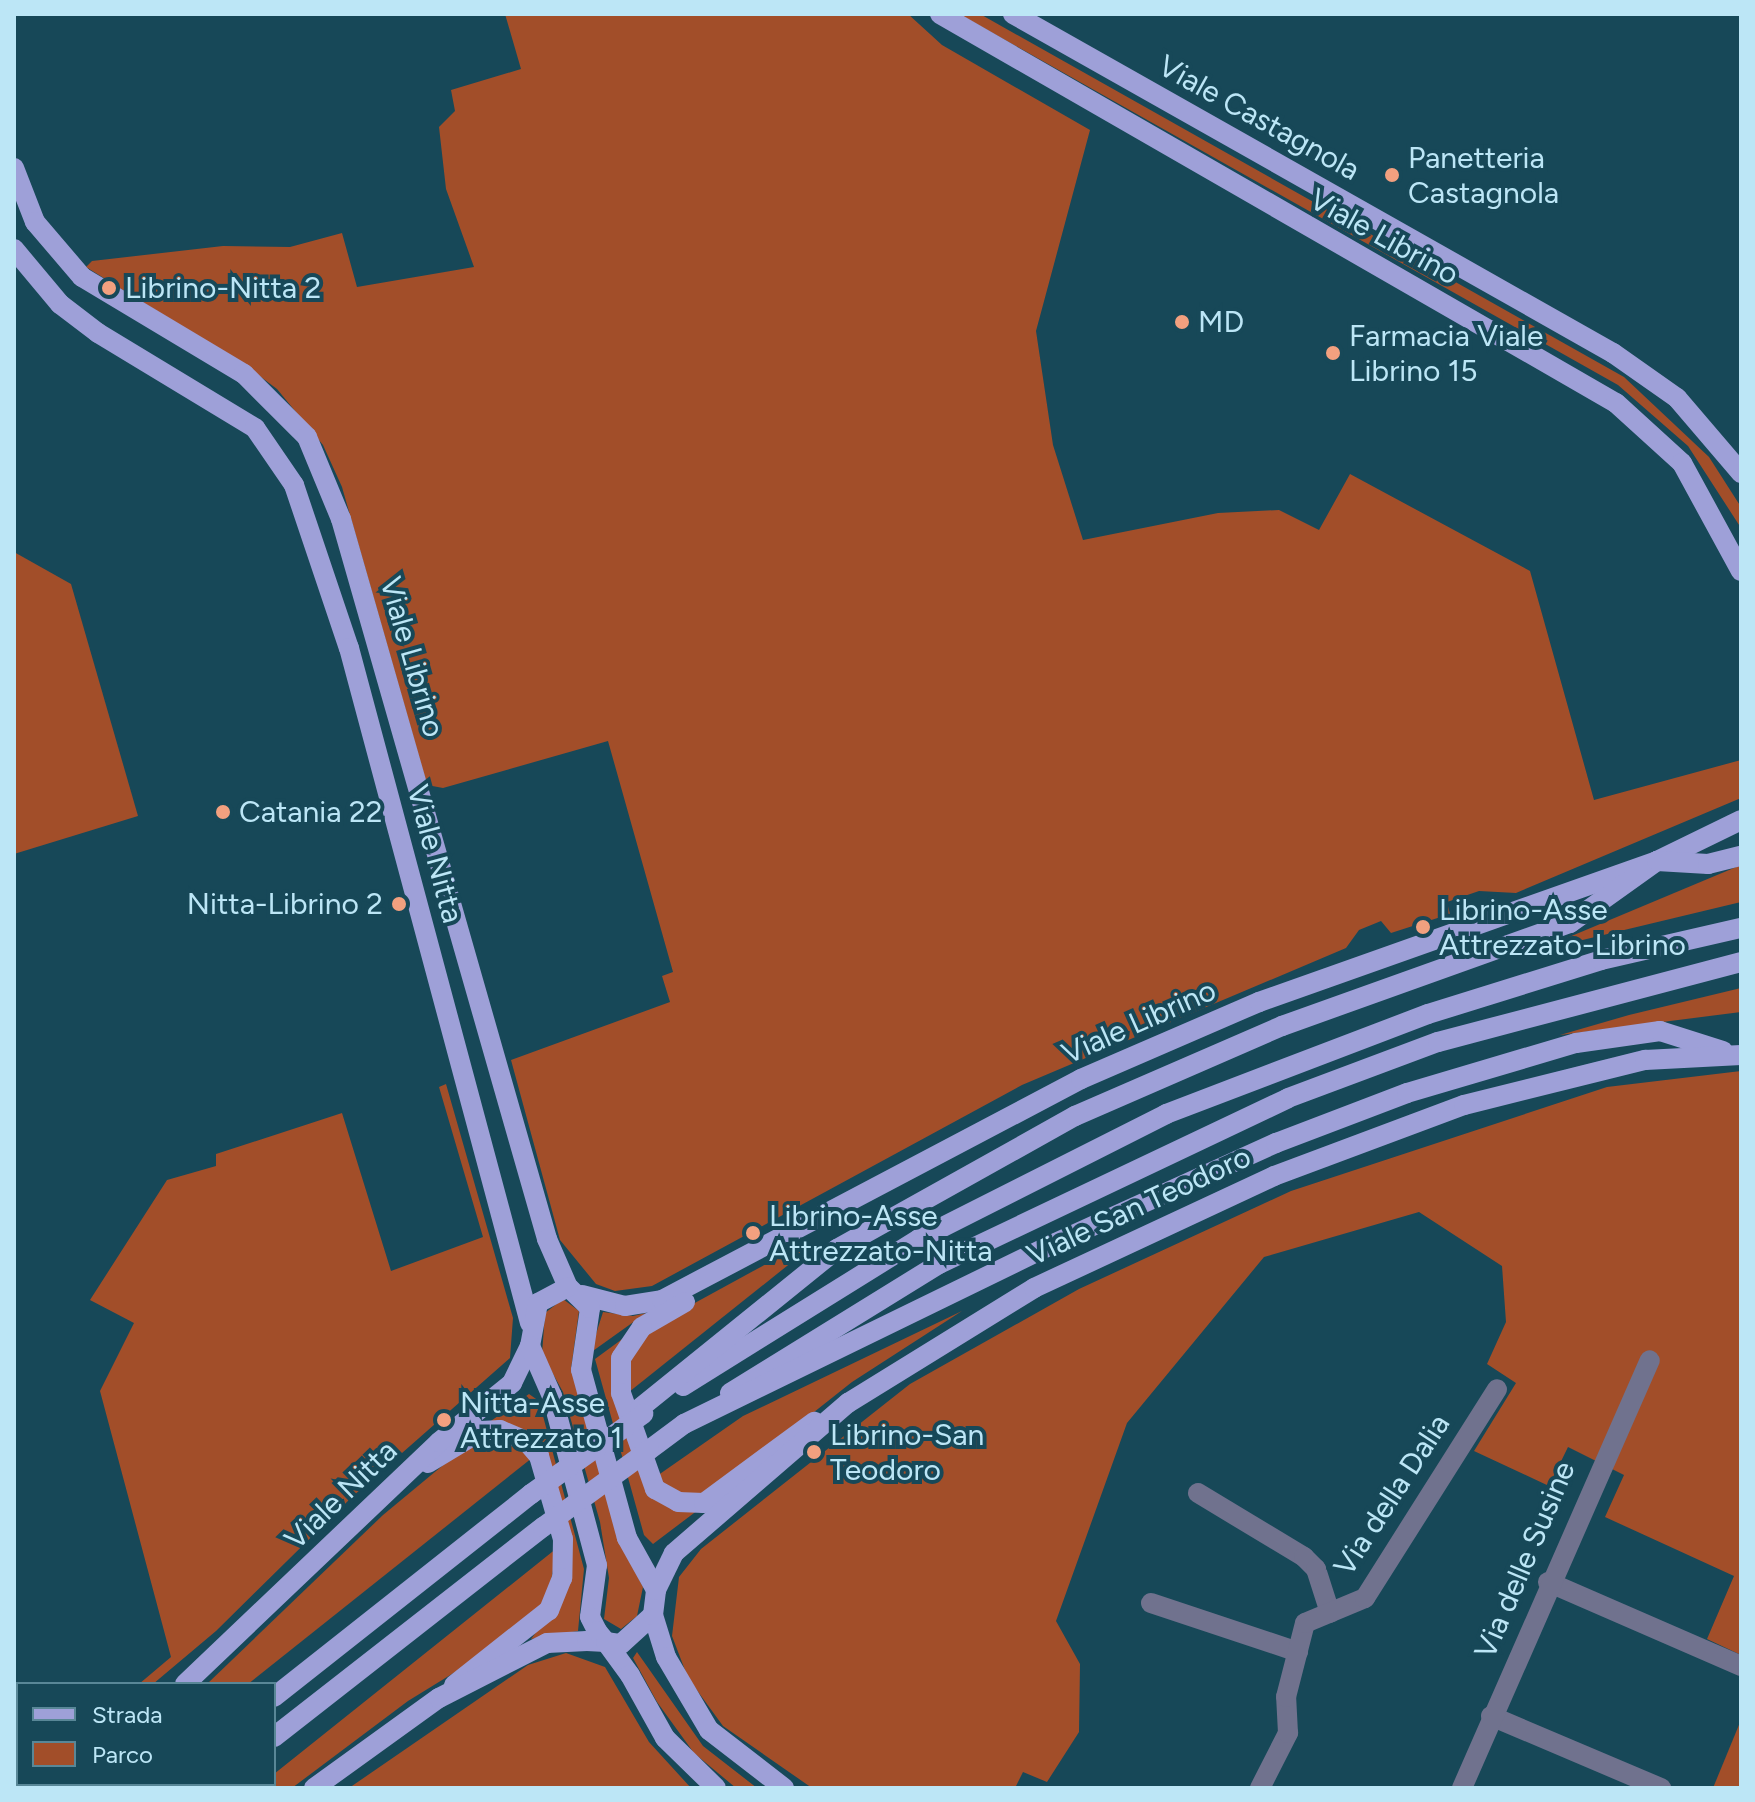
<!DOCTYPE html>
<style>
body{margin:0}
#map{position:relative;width:1755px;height:1802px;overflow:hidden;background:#174858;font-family:Figtree,sans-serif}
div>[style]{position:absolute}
.green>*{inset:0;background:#a24e29}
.minor>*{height:20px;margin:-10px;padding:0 10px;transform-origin:10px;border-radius:10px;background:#70728e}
.major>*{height:20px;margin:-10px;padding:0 10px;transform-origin:10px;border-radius:10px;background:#9ea0d8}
.major-bridge>*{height:20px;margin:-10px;padding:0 10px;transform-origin:10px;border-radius:10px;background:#9ea0d8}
.dots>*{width:22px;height:22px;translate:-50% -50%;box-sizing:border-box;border:4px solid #174858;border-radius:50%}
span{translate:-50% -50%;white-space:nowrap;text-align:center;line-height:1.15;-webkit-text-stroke:8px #174858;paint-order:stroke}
.street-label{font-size:30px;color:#bce6f6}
.poi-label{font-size:30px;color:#bce6f6}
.left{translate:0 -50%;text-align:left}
.right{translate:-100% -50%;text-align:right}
.frame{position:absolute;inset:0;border:16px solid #bce6f6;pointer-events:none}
.legend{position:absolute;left:16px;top:1682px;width:260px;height:104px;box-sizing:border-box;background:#174858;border:2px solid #598797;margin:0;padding:10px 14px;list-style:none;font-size:24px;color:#bce6f6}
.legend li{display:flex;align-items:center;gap:16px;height:40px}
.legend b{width:40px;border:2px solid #598797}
</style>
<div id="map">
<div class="green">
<div style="clip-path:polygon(505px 14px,908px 14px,942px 45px,1090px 130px,1036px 331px,1053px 445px,1083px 540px,1218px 513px,1279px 510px,1319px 530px,1350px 474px,1530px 571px,1594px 800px,1741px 760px,1741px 798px,1516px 893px,1479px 891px,1447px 902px,1450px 914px,1391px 933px,1381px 921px,1359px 930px,1346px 948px,1022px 1085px,652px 1286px,615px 1291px,596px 1284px,560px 1240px,511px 1060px,670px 1002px,662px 976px,673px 972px,608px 741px,443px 788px,427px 785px,342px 487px,323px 445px,277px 389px,249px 368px,86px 267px,92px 261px,223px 246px,290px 247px,342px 233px,357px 287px,474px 267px,446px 189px,439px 127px,455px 111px,451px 90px,521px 69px)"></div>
<div style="clip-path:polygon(959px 14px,980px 14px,1624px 377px,1709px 457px,1741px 507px,1741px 528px,1688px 446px,1618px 385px)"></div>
<div style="clip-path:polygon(14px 552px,71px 584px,138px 816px,14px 854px)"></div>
<div style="clip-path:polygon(1741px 865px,1741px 902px,1545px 949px,1550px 945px)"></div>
<div style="clip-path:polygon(1741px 988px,1741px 1012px,1560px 1035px,1629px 1015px)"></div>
<div style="clip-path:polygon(1741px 1071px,1741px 1655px,1707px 1639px,1734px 1576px,1605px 1517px,1624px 1475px,1568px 1447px,1549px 1486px,1474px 1451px,1516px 1383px,1487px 1364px,1506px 1322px,1502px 1266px,1419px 1212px,1264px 1257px,1127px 1423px,1056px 1621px,1080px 1664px,1079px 1732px,1047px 1782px,1023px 1772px,1015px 1788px,812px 1788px,723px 1726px,688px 1678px,672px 1636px,679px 1577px,701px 1549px,910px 1384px,1079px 1289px,1291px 1191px,1607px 1087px)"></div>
<div style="clip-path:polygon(446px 1084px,513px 1318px,510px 1358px,352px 1497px,216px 1631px,153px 1684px,139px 1684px,171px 1657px,100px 1391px,134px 1323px,90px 1300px,167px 1180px,216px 1166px,216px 1154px,342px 1113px,391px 1271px,483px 1237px,439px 1087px)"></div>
<div style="clip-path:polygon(799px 1246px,802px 1254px,629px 1392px,631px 1353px,649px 1328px)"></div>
<div style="clip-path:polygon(563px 1299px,579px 1311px,571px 1369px,617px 1536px,643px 1587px,637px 1616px,621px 1629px,604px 1619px,609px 1578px,600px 1522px,563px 1392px,542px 1354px,545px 1313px)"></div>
<div style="clip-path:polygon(962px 1311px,852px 1382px,713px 1492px,690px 1498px,654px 1478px,743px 1416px)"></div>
<div style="clip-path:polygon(603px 1312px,633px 1316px,646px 1313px,590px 1353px)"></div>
<div style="clip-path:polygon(625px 1337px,619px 1345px,644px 1485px,698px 1510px,653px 1544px,644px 1535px,595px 1359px)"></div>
<div style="clip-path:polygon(529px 1394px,539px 1401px,584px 1569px,578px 1631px,531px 1639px,563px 1596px,544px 1453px,488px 1423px)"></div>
<div style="clip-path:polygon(498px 1436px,532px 1458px,248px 1684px,207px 1684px,383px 1515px,471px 1442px)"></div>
<div style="clip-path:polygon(557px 1548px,547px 1603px,499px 1645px,408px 1701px,292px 1788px,256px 1788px,274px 1784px,274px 1774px)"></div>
<div style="clip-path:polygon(637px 1652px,703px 1746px,757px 1788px,736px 1788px,694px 1753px,657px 1702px,633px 1658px)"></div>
<div style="clip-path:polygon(566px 1653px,605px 1667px,649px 1742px,691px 1788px,349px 1788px,528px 1665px)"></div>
<div style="clip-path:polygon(1741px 1720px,1741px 1788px,1713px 1788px)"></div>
</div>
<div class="minor">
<div style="left:1198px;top:1493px;width:124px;rotate:31.1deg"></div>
<div style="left:1304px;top:1557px;width:17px;rotate:45deg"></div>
<div style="left:1316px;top:1569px;width:46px;rotate:72.3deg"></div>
<div style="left:1548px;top:1582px;width:210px;rotate:23.5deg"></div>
<div style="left:1151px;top:1603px;width:155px;rotate:18.4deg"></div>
<div style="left:1491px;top:1716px;width:185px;rotate:23deg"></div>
<div style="left:1260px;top:1788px;width:62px;rotate:-63deg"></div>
<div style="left:1288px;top:1733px;width:36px;rotate:-93deg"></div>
<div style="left:1286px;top:1697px;width:76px;rotate:-75.6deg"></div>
<div style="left:1305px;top:1623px;width:65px;rotate:-22.6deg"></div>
<div style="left:1365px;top:1598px;width:247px;rotate:-57.7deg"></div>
<div style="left:1462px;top:1788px;width:467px;rotate:-66.3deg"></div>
</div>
<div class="major">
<div style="left:940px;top:14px;width:780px;rotate:29.92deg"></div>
<div style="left:1616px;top:403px;width:89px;rotate:42.3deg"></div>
<div style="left:1682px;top:463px;width:123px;rotate:61.4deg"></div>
<div style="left:1013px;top:14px;width:689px;rotate:29.47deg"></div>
<div style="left:1613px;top:353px;width:78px;rotate:35.1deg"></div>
<div style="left:1677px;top:398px;width:99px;rotate:49.5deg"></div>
<div style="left:14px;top:168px;width:58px;rotate:68.7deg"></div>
<div style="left:35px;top:222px;width:72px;rotate:49.5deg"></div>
<div style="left:82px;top:277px;width:189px;rotate:30.9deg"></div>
<div style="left:244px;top:374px;width:89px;rotate:45deg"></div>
<div style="left:307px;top:437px;width:89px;rotate:67.5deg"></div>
<div style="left:341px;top:519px;width:749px;rotate:74.03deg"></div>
<div style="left:547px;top:1239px;width:52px;rotate:66.4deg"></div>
<div style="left:14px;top:249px;width:72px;rotate:50.1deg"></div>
<div style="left:60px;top:304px;width:48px;rotate:37.3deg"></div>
<div style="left:98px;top:333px;width:184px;rotate:31.2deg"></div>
<div style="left:255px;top:428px;width:69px;rotate:55.6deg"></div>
<div style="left:294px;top:485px;width:172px;rotate:71.4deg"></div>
<div style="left:349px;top:648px;width:699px;rotate:74.99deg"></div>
<div style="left:582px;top:1295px;width:44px;rotate:14.3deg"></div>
<div style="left:625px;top:1306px;width:37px;rotate:-9deg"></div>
<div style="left:662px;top:1300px;width:474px;rotate:-27.8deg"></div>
<div style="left:1081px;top:1079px;width:194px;rotate:-23.4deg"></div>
<div style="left:1259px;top:1002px;width:422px;rotate:-19.5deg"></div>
<div style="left:1657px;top:861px;width:93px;rotate:-26deg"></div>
<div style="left:685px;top:1302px;width:50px;rotate:149.8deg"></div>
<div style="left:642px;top:1327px;width:37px;rotate:124deg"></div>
<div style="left:621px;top:1358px;width:35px;rotate:90deg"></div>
<div style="left:621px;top:1393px;width:102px;rotate:70.5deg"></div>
<div style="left:655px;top:1489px;width:26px;rotate:29deg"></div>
<div style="left:678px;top:1502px;width:26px;rotate:2deg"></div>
<div style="left:704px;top:1503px;width:137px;rotate:-36.4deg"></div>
<div style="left:683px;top:1386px;width:278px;rotate:-31.9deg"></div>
<div style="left:919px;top:1239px;width:277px;rotate:-26.8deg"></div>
<div style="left:1166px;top:1114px;width:280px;rotate:-20.9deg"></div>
<div style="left:1428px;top:1014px;width:181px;rotate:-17.3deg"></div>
<div style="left:1601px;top:960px;width:144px;rotate:-12.9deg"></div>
<div style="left:730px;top:1393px;width:246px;rotate:-31.7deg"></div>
<div style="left:939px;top:1264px;width:386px;rotate:-25.4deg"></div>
<div style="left:1288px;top:1098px;width:160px;rotate:-20.5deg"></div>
<div style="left:1438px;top:1042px;width:313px;rotate:-14.8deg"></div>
<div style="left:640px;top:1408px;width:253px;rotate:-38.9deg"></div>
<div style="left:837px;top:1249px;width:273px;rotate:-29.2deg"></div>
<div style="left:1075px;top:1116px;width:226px;rotate:-23.5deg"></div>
<div style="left:1282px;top:1026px;width:306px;rotate:-19.7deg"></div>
<div style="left:1570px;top:923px;width:107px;rotate:-35.5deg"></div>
<div style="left:1657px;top:861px;width:51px;rotate:3.4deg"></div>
<div style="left:1708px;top:864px;width:34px;rotate:-14deg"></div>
<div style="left:649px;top:1450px;width:44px;rotate:-36.6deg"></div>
<div style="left:684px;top:1424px;width:411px;rotate:-26deg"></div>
<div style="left:1053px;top:1244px;width:245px;rotate:-24.4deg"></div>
<div style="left:1276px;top:1143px;width:140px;rotate:-20.9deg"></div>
<div style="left:1407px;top:1093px;width:176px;rotate:-16.5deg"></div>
<div style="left:1576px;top:1043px;width:85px;rotate:-8.1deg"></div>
<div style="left:1660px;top:1031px;width:66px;rotate:17.6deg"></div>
<div style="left:428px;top:1463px;width:62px;rotate:-31.1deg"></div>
<div style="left:481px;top:1431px;width:19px;rotate:-3deg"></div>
<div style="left:500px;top:1430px;width:28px;rotate:23deg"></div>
<div style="left:526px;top:1441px;width:20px;rotate:49deg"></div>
<div style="left:539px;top:1456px;width:86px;rotate:73.9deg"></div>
<div style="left:563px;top:1539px;width:39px;rotate:91deg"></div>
<div style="left:562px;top:1578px;width:35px;rotate:112deg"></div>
<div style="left:549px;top:1610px;width:121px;rotate:141.7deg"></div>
<div style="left:656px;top:1590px;width:41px;rotate:-64.1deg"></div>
<div style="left:674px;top:1553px;width:230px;rotate:-40.8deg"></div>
<div style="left:848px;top:1403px;width:219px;rotate:-31.7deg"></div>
<div style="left:1034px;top:1288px;width:265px;rotate:-25deg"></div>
<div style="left:1274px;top:1176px;width:203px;rotate:-20.5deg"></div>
<div style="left:1464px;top:1105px;width:187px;rotate:-14deg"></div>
<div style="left:1645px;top:1060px;width:96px;rotate:-3deg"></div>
<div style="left:653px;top:1615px;width:44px;rotate:72.8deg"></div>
<div style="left:666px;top:1657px;width:85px;rotate:59.5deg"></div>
<div style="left:709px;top:1730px;width:95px;rotate:37.7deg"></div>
<div style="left:185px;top:1684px;width:351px;rotate:-43.6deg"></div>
<div style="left:439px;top:1442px;width:94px;rotate:-38.9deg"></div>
<div style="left:512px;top:1383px;width:41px;rotate:-64.1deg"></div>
<div style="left:274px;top:1697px;width:328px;rotate:-38.3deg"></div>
<div style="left:274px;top:1737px;width:341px;rotate:-38deg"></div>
<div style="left:57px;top:1788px;width:6px;rotate:-39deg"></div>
<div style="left:162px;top:1788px;width:6px;rotate:-39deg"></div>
<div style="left:211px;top:1788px;width:6px;rotate:-39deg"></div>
<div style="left:314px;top:1788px;width:154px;rotate:-35.8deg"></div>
<div style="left:439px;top:1698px;width:121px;rotate:-27deg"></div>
<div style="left:547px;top:1643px;width:40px;rotate:-2.9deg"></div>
<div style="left:587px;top:1641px;width:19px;rotate:3deg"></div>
<div style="left:606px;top:1642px;width:15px;rotate:8deg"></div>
<div style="left:621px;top:1644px;width:43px;rotate:-42.2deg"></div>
<div style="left:653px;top:1615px;width:25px;rotate:-83deg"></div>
<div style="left:656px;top:1590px;width:60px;rotate:-119.1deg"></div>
<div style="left:627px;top:1538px;width:174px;rotate:-105.3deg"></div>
<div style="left:581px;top:1370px;width:63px;rotate:-81.7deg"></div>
<div style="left:590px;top:1308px;width:30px;rotate:-136deg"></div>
<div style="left:568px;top:1287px;width:34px;rotate:152deg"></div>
<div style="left:538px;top:1303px;width:44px;rotate:100.5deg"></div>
<div style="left:530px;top:1346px;width:55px;rotate:66.3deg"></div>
<div style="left:552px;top:1396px;width:175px;rotate:75.1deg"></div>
<div style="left:597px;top:1565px;width:52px;rotate:97.7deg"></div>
<div style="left:590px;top:1617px;width:16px;rotate:63deg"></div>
<div style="left:597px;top:1631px;width:14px;rotate:51deg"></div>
<div style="left:606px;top:1642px;width:41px;rotate:54deg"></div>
<div style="left:630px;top:1675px;width:72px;rotate:60.9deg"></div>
<div style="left:665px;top:1738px;width:71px;rotate:44.4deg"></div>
</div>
<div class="major-bridge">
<div style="left:531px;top:1494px;width:138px;rotate:-35.5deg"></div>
<div style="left:543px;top:1527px;width:131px;rotate:-36deg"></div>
</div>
<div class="dots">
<div style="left:1392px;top:175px;background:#f2a07f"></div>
<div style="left:109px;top:288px;background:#f2a07f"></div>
<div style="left:1182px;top:322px;background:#f2a07f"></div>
<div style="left:1333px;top:353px;background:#f2a07f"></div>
<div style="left:223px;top:812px;background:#f2a07f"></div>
<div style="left:399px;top:904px;background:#f2a07f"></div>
<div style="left:1423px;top:927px;background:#f2a07f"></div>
<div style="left:753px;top:1233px;background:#f2a07f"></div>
<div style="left:444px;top:1420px;background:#f2a07f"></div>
<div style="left:814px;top:1452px;background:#f2a07f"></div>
</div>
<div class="street-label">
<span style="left:1259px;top:118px;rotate:29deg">Viale Castagnola</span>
<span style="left:1384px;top:237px;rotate:29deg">Viale Librino</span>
<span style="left:412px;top:657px;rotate:74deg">Viale Librino</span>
<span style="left:435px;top:854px;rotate:75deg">Viale Nitta</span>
<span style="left:1139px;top:1022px;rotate:-24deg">Viale Librino</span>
<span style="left:1139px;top:1206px;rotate:-25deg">Viale San Teodoro</span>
<span style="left:341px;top:1495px;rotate:-44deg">Viale Nitta</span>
<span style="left:1392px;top:1495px;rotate:-57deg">Via della Dalia</span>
<span style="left:1525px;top:1560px;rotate:-67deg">Via delle Susine</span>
</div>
<div class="poi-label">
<span class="left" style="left:1408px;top:175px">Panetteria<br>Castagnola</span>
<span class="left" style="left:125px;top:288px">Librino-Nitta 2</span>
<span class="left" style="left:1198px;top:322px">MD</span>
<span class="left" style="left:1349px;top:353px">Farmacia Viale<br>Librino 15</span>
<span class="left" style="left:239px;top:812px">Catania 22</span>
<span class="right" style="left:383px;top:904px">Nitta-Librino 2</span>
<span class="left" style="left:1439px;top:927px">Librino-Asse<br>Attrezzato-Librino</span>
<span class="left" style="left:769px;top:1233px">Librino-Asse<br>Attrezzato-Nitta</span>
<span class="left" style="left:460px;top:1420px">Nitta-Asse<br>Attrezzato 1</span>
<span class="left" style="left:830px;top:1452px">Librino-San<br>Teodoro</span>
</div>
<div class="frame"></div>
<ul class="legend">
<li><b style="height:10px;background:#9ea0d8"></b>Strada</li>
<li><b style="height:22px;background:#a24e29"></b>Parco</li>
</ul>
</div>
